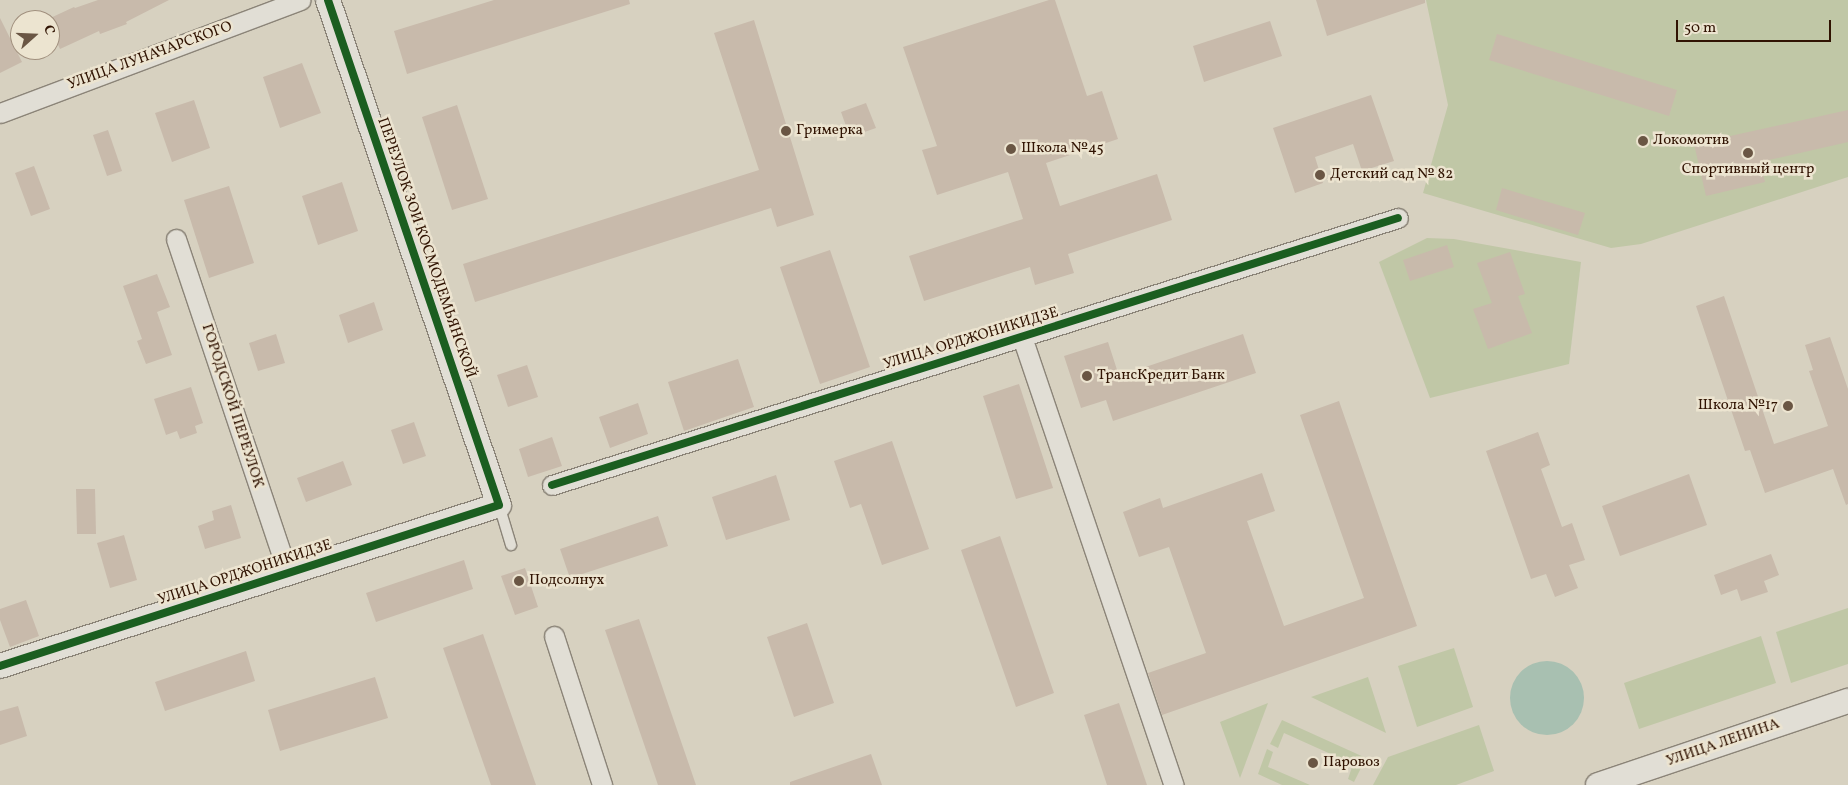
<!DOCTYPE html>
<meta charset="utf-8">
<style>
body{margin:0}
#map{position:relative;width:1848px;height:785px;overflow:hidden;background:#d7d1c0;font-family:Vollkorn,serif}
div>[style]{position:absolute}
.green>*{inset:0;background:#c0c7a6}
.water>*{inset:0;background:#a8c0b1}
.round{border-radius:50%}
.building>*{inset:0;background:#c8baab}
.roads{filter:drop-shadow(1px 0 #8b8478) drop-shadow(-1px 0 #8b8478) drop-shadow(0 1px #8b8478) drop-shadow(0 -1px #8b8478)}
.service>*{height:10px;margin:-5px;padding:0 5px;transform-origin:5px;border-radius:5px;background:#e1ded5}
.minor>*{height:19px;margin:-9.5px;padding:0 9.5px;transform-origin:9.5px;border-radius:9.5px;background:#e1ded5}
.tertiary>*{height:24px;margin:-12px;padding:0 12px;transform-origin:12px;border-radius:12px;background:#e1ded5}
.cycleway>*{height:8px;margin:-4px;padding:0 4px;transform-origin:4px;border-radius:4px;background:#1b5e20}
.dots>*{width:14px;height:14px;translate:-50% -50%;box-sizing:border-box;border:2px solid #ece4d0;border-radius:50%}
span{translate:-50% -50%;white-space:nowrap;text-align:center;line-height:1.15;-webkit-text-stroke:5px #ece4d0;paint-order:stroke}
.street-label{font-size:15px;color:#301302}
.poi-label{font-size:15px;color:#301302}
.left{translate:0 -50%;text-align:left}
.right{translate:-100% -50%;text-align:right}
.north{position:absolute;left:10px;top:10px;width:50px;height:50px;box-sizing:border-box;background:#ece4d0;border:1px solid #a1907e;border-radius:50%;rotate:70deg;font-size:14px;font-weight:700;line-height:20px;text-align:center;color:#301302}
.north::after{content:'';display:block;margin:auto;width:18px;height:22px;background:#6a5644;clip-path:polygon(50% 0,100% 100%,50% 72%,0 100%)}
.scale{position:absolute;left:1676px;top:20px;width:155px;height:22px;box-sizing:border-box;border:2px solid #301302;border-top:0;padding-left:6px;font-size:15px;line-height:18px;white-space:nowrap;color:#301302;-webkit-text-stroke:4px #ece4d0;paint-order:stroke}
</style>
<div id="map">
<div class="green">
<div style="clip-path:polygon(1426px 0,1848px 0,1848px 177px,1641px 244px,1611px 248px,1423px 193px,1448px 105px)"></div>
<div style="clip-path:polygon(1427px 238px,1454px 239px,1581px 262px,1569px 364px,1430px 398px,1379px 262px)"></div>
<div style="clip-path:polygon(1848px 608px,1848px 664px,1791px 683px,1776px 632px)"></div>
<div style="clip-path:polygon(1761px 636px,1776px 683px,1639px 729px,1624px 683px)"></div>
<div style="clip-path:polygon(1454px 648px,1473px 707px,1417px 727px,1398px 666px)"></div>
<div style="clip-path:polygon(1368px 677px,1386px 733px,1311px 697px)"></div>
<div style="clip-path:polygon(1268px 703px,1240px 778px,1220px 722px)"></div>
<div style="clip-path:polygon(1282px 720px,1366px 758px,1354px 782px,1348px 779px,1353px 764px,1284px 733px,1278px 748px,1270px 744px)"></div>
<div style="clip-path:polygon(1479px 725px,1494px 771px,1456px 785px,1373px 785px,1388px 757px)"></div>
<div style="clip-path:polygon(1267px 749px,1273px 752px,1268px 767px,1310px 785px,1282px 785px,1258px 774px)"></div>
</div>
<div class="water">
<div class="round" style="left:1510px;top:661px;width:74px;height:74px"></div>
</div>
<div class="building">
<div style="clip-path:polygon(98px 0,169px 0,126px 22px,127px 24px,100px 34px,99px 31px,60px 49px,50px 27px,50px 20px,46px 20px,74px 7px,75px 8px)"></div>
<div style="clip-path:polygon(494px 0,629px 0,630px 4px,407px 74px,394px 31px)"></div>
<div style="clip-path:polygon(1049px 0,1055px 0,1087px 96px,1102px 91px,1118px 139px,1046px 163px,1060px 206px,1157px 174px,1172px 220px,1068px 254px,1074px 273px,1035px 285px,1030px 267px,924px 301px,909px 256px,1023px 219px,1008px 172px,937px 195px,922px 150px,937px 146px,903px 47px)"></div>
<div style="clip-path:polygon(1316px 0,1425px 0,1425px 3px,1327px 36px)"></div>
<div style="clip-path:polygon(0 18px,22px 62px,0 73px)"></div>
<div style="clip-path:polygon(754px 20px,814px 215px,777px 227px,771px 208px,475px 302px,463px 264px,759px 170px,714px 33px)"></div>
<div style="clip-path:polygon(1270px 21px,1282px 56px,1204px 82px,1193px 46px)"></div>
<div style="clip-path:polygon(1497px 34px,1677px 90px,1669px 116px,1489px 60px)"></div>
<div style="clip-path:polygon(302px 63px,321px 113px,280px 128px,263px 77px)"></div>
<div style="clip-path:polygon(1371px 95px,1394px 161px,1362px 171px,1353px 144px,1315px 157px,1323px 183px,1295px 193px,1273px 128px)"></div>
<div style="clip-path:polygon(194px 100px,210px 148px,172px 162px,155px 113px)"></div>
<div style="clip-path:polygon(866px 103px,876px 128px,850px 137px,841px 112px)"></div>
<div style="clip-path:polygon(457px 105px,488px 199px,452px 210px,422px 117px)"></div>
<div style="clip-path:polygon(1848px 110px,1848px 142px,1760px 162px,1765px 182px,1706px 196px,1694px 144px)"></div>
<div style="clip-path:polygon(108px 130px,122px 171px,107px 176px,93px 135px)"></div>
<div style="clip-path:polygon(34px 166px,50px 209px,31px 216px,15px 173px)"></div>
<div style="clip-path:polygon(342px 182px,358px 231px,318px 245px,302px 196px)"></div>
<div style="clip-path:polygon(229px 186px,254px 263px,209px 278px,184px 200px)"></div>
<div style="clip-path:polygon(1502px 188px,1585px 213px,1578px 235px,1496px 210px)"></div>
<div style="clip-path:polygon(1447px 245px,1454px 267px,1410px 281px,1403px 260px)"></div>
<div style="clip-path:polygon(830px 250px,870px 367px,820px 384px,780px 267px)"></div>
<div style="clip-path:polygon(1510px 252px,1525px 294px,1518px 296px,1532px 333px,1488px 349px,1473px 309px,1492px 303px,1477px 263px)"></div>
<div style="clip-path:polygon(157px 274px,170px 307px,157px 312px,172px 355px,146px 364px,137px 341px,142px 339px,123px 286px)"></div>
<div style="clip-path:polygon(1724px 296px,1774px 444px,1828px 426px,1809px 371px,1813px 370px,1805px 345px,1830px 337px,1848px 389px,1848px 504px,1846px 505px,1833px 469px,1765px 493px,1750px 450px,1745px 451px,1696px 306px)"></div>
<div style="clip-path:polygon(374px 302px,383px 330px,348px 343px,339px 315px)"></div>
<div style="clip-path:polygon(276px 334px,285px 363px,258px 371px,249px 343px)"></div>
<div style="clip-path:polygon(1243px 334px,1256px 373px,1113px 421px,1106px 400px,1081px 408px,1064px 356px,1108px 342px,1119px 376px)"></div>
<div style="clip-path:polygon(738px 359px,754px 407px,684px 431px,668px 382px)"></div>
<div style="clip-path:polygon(527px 365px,538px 397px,508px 407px,497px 375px)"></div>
<div style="clip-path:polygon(1019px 384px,1053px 488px,1016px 499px,983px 396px)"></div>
<div style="clip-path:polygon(191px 387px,203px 423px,195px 426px,197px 433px,180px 439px,177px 431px,166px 435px,154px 399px)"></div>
<div style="clip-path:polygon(1339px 401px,1417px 626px,1162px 715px,1148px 673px,1206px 653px,1169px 547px,1139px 557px,1123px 512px,1160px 498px,1163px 508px,1262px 473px,1275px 511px,1247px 521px,1284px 626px,1364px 598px,1300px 415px)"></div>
<div style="clip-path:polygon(638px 403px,648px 434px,610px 448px,599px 417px)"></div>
<div style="clip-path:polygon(414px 422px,426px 456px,403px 464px,391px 430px)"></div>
<div style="clip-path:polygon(1538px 432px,1550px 465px,1541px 469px,1562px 527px,1572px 523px,1585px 560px,1569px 565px,1578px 588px,1555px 597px,1546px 574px,1531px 579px,1486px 451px)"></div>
<div style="clip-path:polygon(552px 437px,562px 466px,528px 477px,519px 449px)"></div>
<div style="clip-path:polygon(892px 441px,929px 549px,882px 565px,861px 504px,850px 508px,834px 461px)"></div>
<div style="clip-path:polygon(343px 461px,352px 485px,306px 502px,297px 478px)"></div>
<div style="clip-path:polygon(1689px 474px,1707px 525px,1620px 556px,1602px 506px)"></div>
<div style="clip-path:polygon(776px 475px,790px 520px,726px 540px,712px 497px)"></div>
<div style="clip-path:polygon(76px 489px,95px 489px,96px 534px,77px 534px)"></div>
<div style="clip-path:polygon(231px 505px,241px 538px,205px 549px,198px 526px,214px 520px,212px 511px)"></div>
<div style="clip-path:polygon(658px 516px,668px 546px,570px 578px,560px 549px)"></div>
<div style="clip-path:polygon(124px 535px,137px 580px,110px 588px,97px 543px)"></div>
<div style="clip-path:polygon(1000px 536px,1054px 693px,1016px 707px,961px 550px)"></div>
<div style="clip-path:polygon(1771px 554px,1779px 575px,1764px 581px,1768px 592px,1741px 601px,1737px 589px,1721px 595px,1714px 575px)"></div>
<div style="clip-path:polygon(464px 560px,473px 589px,376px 622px,366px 593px)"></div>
<div style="clip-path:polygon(525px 568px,538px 607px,515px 615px,501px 576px)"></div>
<div style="clip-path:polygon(26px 600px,39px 636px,10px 647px,0 620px,0 609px)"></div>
<div style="clip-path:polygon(639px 619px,696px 785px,658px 785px,605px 630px)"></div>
<div style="clip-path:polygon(807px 623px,834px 703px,794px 717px,767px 637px)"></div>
<div style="clip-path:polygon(483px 634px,536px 785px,491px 785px,443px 648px)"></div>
<div style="clip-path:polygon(246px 651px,255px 681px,165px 711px,155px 682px)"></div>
<div style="clip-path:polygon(375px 677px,388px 718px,280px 751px,268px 710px)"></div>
<div style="clip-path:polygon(1119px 703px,1147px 785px,1107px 785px,1084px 715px)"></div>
<div style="clip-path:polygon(18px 706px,27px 736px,0 745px,0 711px)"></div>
<div style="clip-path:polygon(871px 754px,882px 785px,790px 785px,790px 782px)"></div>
</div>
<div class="roads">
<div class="service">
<div style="left:499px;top:505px;width:42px;rotate:73.3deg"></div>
</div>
<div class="minor">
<div style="left:0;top:113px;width:321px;rotate:-20.6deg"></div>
<div style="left:176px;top:239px;width:352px;rotate:71.5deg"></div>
<div style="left:1022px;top:337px;width:473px;rotate:71.3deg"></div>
<div style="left:552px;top:485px;width:887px;rotate:-17.52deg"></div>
<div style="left:554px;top:636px;width:157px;rotate:72.1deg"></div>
</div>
<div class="tertiary">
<div style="left:0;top:666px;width:524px;rotate:-17.88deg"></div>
<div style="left:499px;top:505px;width:533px;rotate:-108.71deg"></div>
<div style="left:1598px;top:785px;width:264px;rotate:-18.6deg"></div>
</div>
</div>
<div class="cycleway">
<div style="left:552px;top:485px;width:887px;rotate:-17.52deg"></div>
<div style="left:0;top:666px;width:524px;rotate:-17.88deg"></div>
<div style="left:499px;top:505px;width:533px;rotate:-108.71deg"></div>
</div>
<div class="dots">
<div style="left:786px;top:131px;background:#6a5644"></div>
<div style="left:1643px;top:141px;background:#6a5644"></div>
<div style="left:1011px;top:149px;background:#6a5644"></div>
<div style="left:1748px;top:153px;background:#6a5644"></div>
<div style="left:1320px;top:175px;background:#6a5644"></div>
<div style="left:1087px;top:376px;background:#6a5644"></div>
<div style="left:1788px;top:406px;background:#6a5644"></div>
<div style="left:519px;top:581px;background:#6a5644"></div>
<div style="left:1313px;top:763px;background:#6a5644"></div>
</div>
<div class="street-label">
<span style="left:150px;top:56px;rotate:-20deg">УЛИЦА ЛУНАЧАРСКОГО</span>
<span style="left:426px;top:248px;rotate:71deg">ПЕРЕУЛОК ЗОИ КОСМОДЕМЬЯНСКОЙ</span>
<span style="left:971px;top:339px;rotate:-17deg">УЛИЦА ОРДЖОНИКИДЗЕ</span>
<span style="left:232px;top:406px;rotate:72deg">ГОРОДСКОЙ ПЕРЕУЛОК</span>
<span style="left:245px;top:573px;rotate:-18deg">УЛИЦА ОРДЖОНИКИДЗЕ</span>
<span style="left:1723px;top:743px;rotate:-19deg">УЛИЦА ЛЕНИНА</span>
</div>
<div class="poi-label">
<span class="left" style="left:796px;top:131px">Гримерка</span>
<span class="left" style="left:1653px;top:141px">Локомотив</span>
<span class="left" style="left:1021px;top:149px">Школа №45</span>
<span style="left:1748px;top:170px">Спортивный центр</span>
<span class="left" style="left:1330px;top:175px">Детский сад № 82</span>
<span class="left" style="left:1097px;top:376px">ТрансКредит Банк</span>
<span class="right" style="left:1778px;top:406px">Школа №17</span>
<span class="left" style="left:529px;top:581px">Подсолнух</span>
<span class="left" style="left:1323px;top:763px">Паровоз</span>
</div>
<div class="north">С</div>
<div class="scale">50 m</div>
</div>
